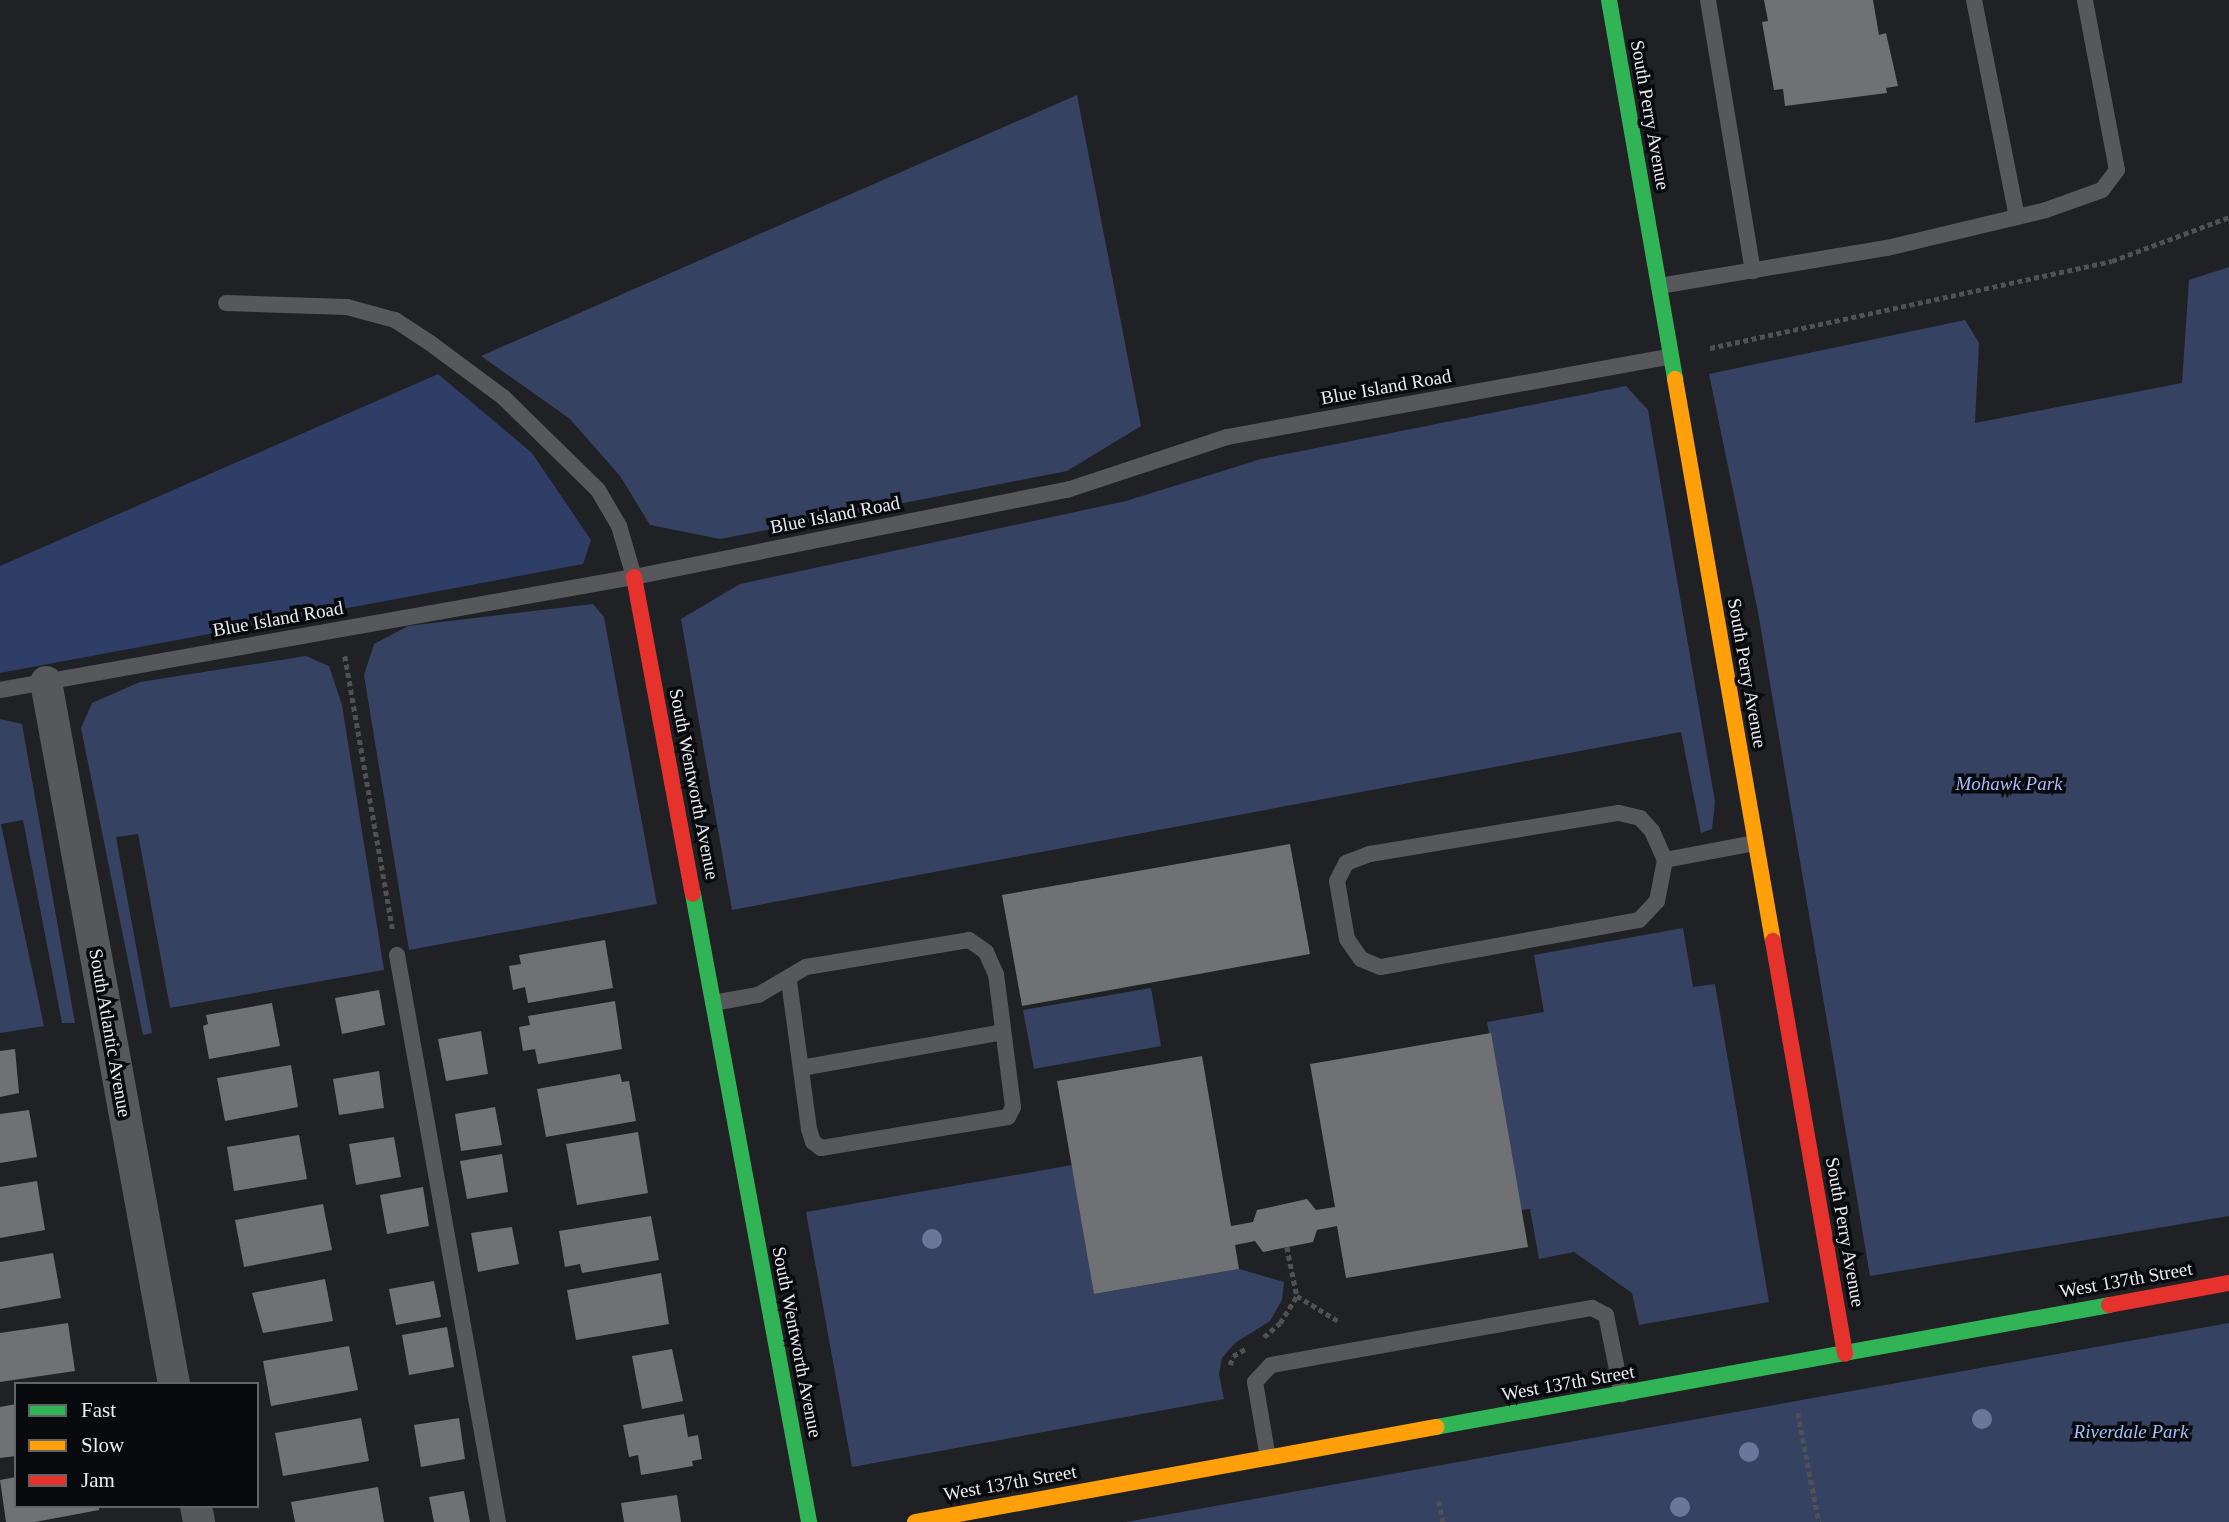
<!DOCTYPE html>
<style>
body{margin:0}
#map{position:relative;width:2229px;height:1522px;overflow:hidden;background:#202125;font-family:"Times New Roman",serif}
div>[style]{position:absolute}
.green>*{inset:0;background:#364262}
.forest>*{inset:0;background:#2f3e66}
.building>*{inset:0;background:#707175}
.path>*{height:4.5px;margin-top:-2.25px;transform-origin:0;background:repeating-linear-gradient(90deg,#505153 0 5px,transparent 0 8.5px)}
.lane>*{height:16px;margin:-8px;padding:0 8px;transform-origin:8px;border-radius:8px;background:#56585b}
.street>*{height:32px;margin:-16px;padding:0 16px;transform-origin:16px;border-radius:16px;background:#56585b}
.fast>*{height:16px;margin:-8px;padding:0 8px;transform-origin:8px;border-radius:8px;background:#30b455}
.slow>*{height:16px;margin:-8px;padding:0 8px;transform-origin:8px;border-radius:8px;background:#ff9f0a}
.jam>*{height:16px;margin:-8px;padding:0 8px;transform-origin:8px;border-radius:8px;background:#e5322d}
.trees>*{width:20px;height:20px;margin:-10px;border-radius:50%;background:#6a779a}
span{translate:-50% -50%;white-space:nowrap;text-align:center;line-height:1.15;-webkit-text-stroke:7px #090a0d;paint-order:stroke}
.street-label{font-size:19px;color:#eaecf2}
.park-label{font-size:19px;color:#a6bdf9;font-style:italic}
.legend{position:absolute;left:14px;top:1382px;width:245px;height:126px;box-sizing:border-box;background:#090a0d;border:2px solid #636469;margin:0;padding:9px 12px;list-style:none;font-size:21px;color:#eaecf2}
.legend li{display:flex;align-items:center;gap:14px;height:35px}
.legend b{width:35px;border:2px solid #636469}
</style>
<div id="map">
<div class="green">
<div style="clip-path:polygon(1077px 95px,1141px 426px,1067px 471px,720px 539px,650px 525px,620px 476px,570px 419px,481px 356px)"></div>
<div style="clip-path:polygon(2229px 267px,2229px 1216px,1870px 1276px,1758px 612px,1709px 374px,1965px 320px,1979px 343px,1975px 423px,2182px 383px,2189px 280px)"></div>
<div style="clip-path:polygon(1626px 386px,1648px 410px,1715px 802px,1712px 829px,1701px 833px,1681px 732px,732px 910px,681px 619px,740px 584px,1126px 501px,1261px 459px)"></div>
<div style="clip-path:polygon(593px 604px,604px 617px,657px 904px,409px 950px,364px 675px,374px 644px,408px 626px)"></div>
<div style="clip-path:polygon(306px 656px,329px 666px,342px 705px,384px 970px,170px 1008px,138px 834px,116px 837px,152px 1033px,143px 1035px,81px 728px,92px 703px,140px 682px)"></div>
<div style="clip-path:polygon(0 719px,22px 724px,75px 1023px,62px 1023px,23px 820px,1px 824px,44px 1026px,0 1033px)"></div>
<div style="clip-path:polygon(1683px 928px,1693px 987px,1715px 984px,1769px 1302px,1639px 1325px,1632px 1293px,1574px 1252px,1539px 1259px,1530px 1209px,1521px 1210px,1487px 1022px,1544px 1012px,1534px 955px)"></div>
<div style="clip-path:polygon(1151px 988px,1161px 1046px,1034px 1069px,1023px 1010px)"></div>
<div style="clip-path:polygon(1072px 1165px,1095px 1294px,1239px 1269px,1284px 1282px,1282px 1300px,1270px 1321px,1235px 1343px,1222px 1358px,1219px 1374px,1224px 1399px,852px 1467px,806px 1212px)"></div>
<div style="clip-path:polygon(2229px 1323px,2229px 1522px,1126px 1522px)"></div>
</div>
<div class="forest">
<div style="clip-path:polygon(438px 374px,532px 453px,591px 540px,583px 564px,0 673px,0 566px)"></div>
</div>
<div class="building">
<div style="clip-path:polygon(1764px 0,1873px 0,1879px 35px,1886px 33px,1898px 86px,1886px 88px,1887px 93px,1785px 106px,1783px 89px,1774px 90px,1762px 22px,1768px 21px)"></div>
<div style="clip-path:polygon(1290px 844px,1310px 954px,1022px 1006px,1002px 895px)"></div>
<div style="clip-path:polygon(605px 940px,613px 988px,528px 1003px,525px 987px,513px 990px,509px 966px,521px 964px,519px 955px)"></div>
<div style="clip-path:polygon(379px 990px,385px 1025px,342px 1034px,335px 998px)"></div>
<div style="clip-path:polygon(615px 1001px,622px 1049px,538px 1064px,535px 1049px,523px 1051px,519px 1027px,530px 1025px,528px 1016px)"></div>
<div style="clip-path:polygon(272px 1003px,280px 1046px,209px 1059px,203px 1026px,208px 1024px,206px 1015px)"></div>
<div style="clip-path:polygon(481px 1031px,488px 1074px,446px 1081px,438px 1039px)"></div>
<div style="clip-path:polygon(1491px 1033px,1528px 1247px,1346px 1278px,1337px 1226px,1317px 1230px,1313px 1242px,1263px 1252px,1255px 1241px,1235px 1245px,1239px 1269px,1094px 1294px,1057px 1081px,1202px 1056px,1231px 1226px,1253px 1222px,1257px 1210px,1307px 1199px,1316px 1210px,1335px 1207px,1310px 1064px)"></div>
<div style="clip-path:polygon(15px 1049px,19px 1093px,0 1097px,0 1051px)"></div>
<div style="clip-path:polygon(291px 1065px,298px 1107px,225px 1121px,217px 1078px)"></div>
<div style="clip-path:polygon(379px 1071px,384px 1108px,339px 1115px,333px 1079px)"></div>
<div style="clip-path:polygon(620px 1074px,622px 1082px,629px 1081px,636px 1121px,546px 1137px,537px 1089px)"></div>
<div style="clip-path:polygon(495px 1107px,502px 1145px,461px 1151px,455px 1114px)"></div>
<div style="clip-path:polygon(29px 1110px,37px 1157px,0 1163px,0 1114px)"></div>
<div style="clip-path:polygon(638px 1132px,648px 1193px,577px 1205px,566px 1144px)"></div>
<div style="clip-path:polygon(299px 1135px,307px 1179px,234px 1191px,227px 1147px)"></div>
<div style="clip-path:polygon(394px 1137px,401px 1177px,356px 1185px,349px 1144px)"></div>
<div style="clip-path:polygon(502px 1154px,508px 1192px,467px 1199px,460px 1161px)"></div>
<div style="clip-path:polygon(37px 1181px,45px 1230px,0 1238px,0 1187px)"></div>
<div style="clip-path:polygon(423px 1187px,429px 1226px,387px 1234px,380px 1195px)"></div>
<div style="clip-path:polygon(323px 1204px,332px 1250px,244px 1267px,235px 1220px)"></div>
<div style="clip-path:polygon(651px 1216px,659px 1260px,582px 1273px,580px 1264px,565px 1267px,559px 1231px)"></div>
<div style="clip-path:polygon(512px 1227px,519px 1264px,478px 1272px,471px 1233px)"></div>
<div style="clip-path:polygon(53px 1253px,61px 1298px,0 1309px,0 1262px)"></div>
<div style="clip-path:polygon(661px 1273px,669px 1324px,576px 1340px,567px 1290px)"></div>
<div style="clip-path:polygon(325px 1279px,333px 1321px,263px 1333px,252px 1293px)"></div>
<div style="clip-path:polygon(434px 1281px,441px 1317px,396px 1325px,389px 1289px)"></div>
<div style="clip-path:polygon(68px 1323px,75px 1371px,0 1382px,0 1333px)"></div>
<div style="clip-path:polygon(447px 1327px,454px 1367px,409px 1375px,402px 1335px)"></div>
<div style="clip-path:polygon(349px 1346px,358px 1390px,271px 1406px,263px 1361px)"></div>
<div style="clip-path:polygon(672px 1349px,683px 1401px,642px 1409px,632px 1356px)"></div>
<div style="clip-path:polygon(16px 1404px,16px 1456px,0 1458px,0 1407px)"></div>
<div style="clip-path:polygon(684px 1414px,688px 1437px,698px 1435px,702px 1459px,692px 1461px,693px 1466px,641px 1475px,638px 1455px,629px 1457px,623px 1425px)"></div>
<div style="clip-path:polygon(361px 1418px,369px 1461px,283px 1476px,275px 1433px)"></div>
<div style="clip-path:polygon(459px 1418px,465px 1459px,421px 1467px,414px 1425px)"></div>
<div style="clip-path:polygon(16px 1477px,16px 1506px,99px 1506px,99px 1510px,35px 1522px,6px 1522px,0 1480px)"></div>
<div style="clip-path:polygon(378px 1487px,384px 1522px,295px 1522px,291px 1502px)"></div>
<div style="clip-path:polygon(464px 1491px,470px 1522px,434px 1522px,429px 1497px)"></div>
<div style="clip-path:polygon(677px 1495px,681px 1522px,624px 1522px,621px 1503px)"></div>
</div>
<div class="path">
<div style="left:1710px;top:348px;width:411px;rotate:-12.2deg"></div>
<div style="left:2112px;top:261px;width:125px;rotate:-20.6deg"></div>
<div style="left:345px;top:656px;width:278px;rotate:80.1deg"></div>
<div style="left:1287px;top:1247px;width:50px;rotate:78.5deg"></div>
<div style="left:1297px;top:1296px;width:50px;rotate:31.2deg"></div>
<div style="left:1264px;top:1337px;width:21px;rotate:-41deg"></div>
<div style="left:1280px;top:1323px;width:32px;rotate:-58deg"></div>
<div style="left:1230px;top:1365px;width:9px;rotate:-72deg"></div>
<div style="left:1233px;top:1356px;width:14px;rotate:-30deg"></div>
<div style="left:1798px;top:1413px;width:111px;rotate:79.1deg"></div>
<div style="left:1439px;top:1501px;width:21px;rotate:79deg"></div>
</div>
<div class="lane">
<div style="left:1708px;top:0;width:275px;rotate:80.6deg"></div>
<div style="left:1974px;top:0;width:221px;rotate:78.8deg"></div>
<div style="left:1659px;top:286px;width:231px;rotate:-9.5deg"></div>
<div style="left:1887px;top:248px;width:163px;rotate:-13.4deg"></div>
<div style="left:2046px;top:210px;width:59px;rotate:-19.7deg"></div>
<div style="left:2102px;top:190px;width:25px;rotate:-53deg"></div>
<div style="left:2117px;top:170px;width:173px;rotate:-100.7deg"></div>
<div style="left:226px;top:303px;width:121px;rotate:1.9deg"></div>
<div style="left:347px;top:307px;width:50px;rotate:15.2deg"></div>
<div style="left:395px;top:320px;width:42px;rotate:33.3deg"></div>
<div style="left:430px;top:343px;width:91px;rotate:36.5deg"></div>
<div style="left:503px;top:397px;width:133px;rotate:44.4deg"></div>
<div style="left:598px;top:490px;width:42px;rotate:59.7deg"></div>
<div style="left:619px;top:526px;width:53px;rotate:73.6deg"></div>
<div style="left:0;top:690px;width:644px;rotate:-10.11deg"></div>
<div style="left:634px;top:577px;width:442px;rotate:-11.4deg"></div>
<div style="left:1067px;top:490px;width:169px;rotate:-18.3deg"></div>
<div style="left:1227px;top:437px;width:451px;rotate:-10.3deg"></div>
<div style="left:1619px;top:813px;width:22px;rotate:13deg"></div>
<div style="left:1640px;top:818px;width:18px;rotate:47deg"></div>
<div style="left:1652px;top:831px;width:32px;rotate:66deg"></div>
<div style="left:1665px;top:860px;width:42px;rotate:101deg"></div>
<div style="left:1657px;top:901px;width:26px;rotate:133deg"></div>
<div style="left:1639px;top:920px;width:263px;rotate:169.7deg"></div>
<div style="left:1380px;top:967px;width:21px;rotate:-157deg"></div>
<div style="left:1361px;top:959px;width:24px;rotate:-125deg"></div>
<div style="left:1347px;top:939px;width:59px;rotate:-99.8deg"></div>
<div style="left:1337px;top:881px;width:20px;rotate:-63deg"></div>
<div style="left:1346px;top:863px;width:26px;rotate:-21deg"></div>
<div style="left:1370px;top:854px;width:252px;rotate:-9.4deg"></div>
<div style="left:1665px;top:860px;width:92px;rotate:-10.7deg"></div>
<div style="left:397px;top:955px;width:576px;rotate:79.9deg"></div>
<div style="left:713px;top:1003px;width:46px;rotate:-10.1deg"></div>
<div style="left:758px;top:995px;width:56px;rotate:-30.3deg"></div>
<div style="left:806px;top:967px;width:165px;rotate:-9.4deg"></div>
<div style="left:969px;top:940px;width:21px;rotate:35deg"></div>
<div style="left:986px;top:952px;width:24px;rotate:66deg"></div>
<div style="left:996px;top:974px;width:134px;rotate:82.7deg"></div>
<div style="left:1013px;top:1107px;width:11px;rotate:117deg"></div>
<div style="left:1008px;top:1117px;width:190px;rotate:170.6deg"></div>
<div style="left:821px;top:1148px;width:10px;rotate:-143deg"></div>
<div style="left:813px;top:1142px;width:14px;rotate:-107deg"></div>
<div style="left:809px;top:1129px;width:149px;rotate:-97.7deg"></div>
<div style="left:801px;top:1068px;width:205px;rotate:-10.1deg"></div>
<div style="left:1268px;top:1458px;width:77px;rotate:-99.7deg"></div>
<div style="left:1255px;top:1382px;width:23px;rotate:-47deg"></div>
<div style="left:1271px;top:1365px;width:326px;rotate:-10.1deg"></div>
<div style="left:1592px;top:1308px;width:16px;rotate:27deg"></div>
<div style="left:1606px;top:1315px;width:81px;rotate:78.6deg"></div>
</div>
<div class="street">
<div style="left:46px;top:682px;width:714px;rotate:79.67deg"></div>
<div style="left:196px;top:1506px;width:16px;rotate:79deg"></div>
</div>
<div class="fast">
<div style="left:1609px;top:0;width:385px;rotate:80.1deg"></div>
<div style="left:693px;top:894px;width:639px;rotate:79.53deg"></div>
<div style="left:1436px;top:1427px;width:684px;rotate:-10.27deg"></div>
</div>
<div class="slow">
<div style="left:1675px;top:379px;width:570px;rotate:80.11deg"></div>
<div style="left:915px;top:1522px;width:530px;rotate:-10.33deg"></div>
</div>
<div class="jam">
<div style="left:634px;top:577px;width:322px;rotate:79.5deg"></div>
<div style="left:1773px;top:941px;width:419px;rotate:80.1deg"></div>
<div style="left:2109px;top:1305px;width:122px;rotate:-10.4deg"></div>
</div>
<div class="trees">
<div style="left:932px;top:1239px"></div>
<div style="left:1982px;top:1419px"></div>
<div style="left:1749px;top:1452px"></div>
<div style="left:1680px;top:1507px"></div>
</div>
<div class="street-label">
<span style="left:1650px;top:115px;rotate:80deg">South Perry Avenue</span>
<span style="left:1386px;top:387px;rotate:-10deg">Blue Island Road</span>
<span style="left:835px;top:515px;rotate:-11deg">Blue Island Road</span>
<span style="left:278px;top:619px;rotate:-10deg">Blue Island Road</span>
<span style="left:1747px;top:673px;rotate:80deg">South Perry Avenue</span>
<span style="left:694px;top:784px;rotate:79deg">South Wentworth Avenue</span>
<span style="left:110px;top:1033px;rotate:80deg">South Atlantic Avenue</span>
<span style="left:1845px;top:1232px;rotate:80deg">South Perry Avenue</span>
<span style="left:2126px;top:1280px;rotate:-10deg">West 137th Street</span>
<span style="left:797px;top:1342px;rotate:79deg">South Wentworth Avenue</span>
<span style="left:1568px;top:1383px;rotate:-10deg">West 137th Street</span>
<span style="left:1010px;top:1483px;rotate:-10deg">West 137th Street</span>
</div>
<div class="park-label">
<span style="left:2009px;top:784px">Mohawk Park</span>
<span style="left:2131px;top:1432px">Riverdale Park</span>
</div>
<ul class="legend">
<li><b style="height:9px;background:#30b455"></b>Fast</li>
<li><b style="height:9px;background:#ff9f0a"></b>Slow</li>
<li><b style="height:9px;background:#e5322d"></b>Jam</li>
</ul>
</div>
